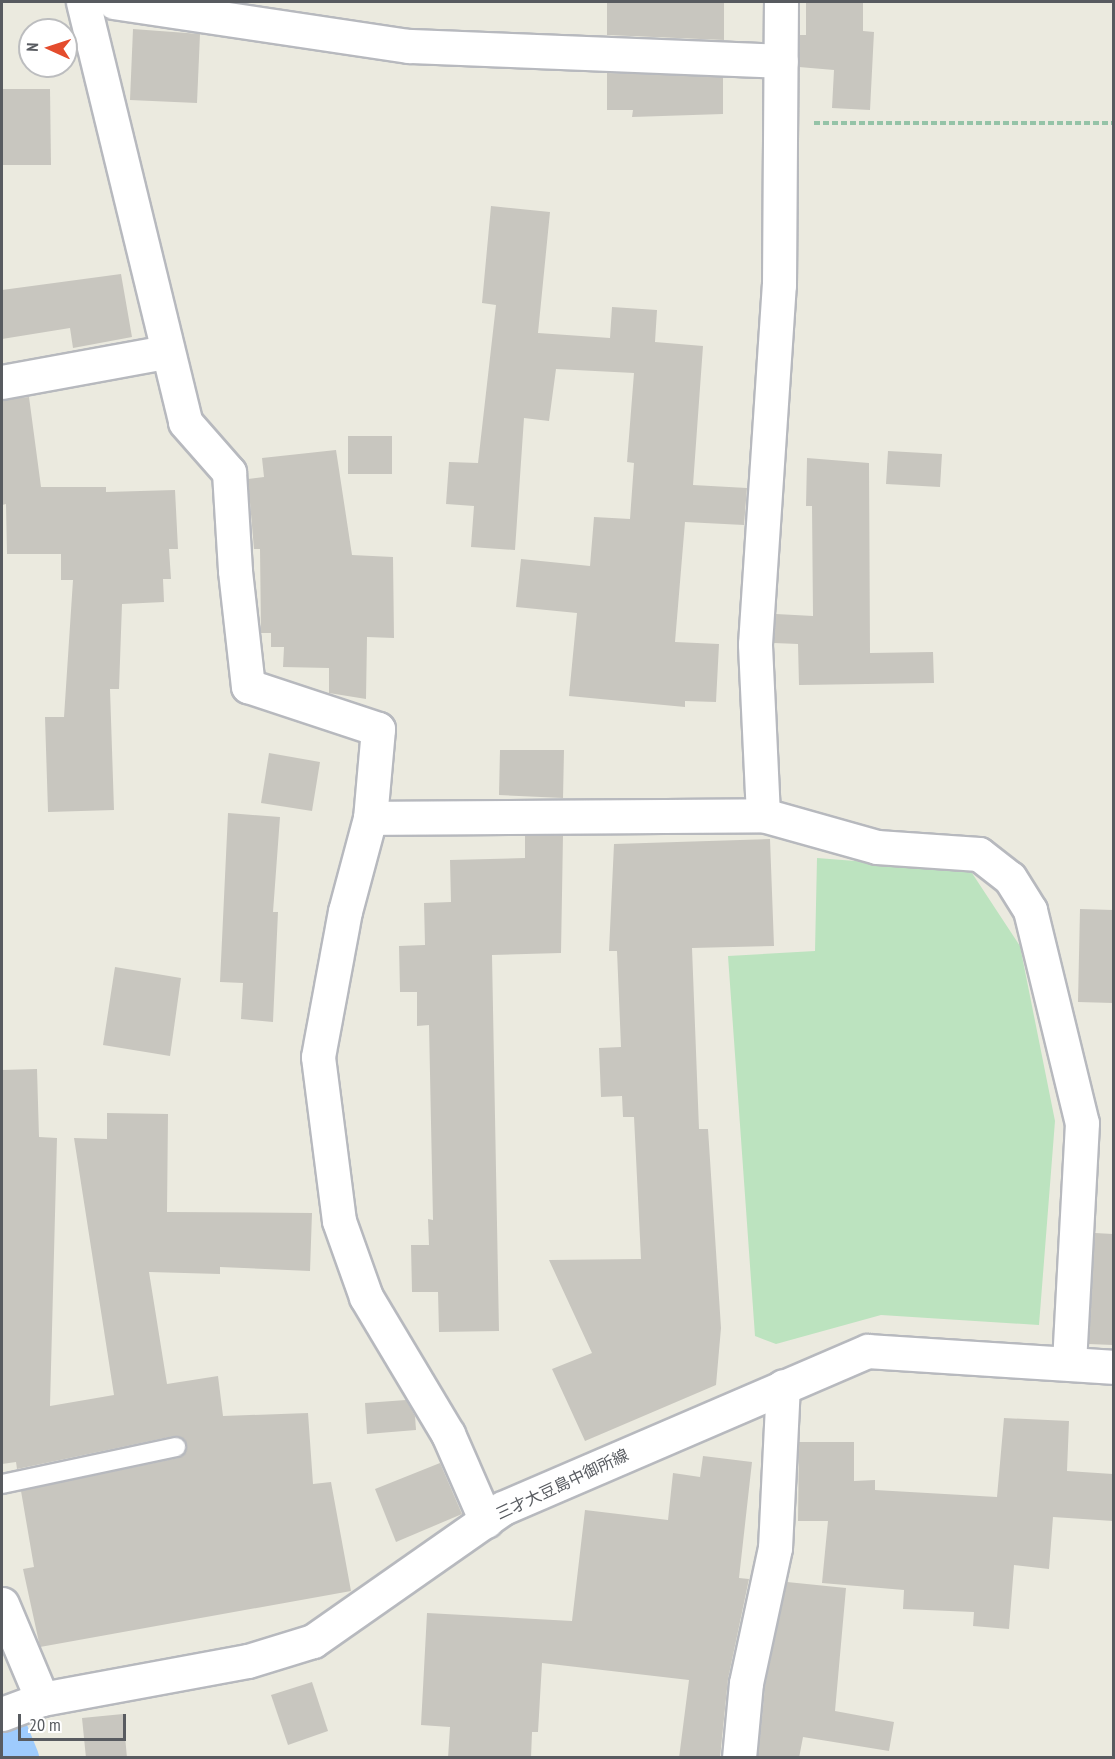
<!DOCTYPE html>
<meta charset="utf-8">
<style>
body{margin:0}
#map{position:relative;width:1115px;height:1759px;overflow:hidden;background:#ebeadf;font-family:"PT Sans Narrow","Noto Sans JP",sans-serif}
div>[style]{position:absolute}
.green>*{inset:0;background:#bce3bf}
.canal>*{height:38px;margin:-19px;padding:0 19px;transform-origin:19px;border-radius:19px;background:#9ecbfd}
.building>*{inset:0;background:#c8c6bf}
.path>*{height:4px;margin-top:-2px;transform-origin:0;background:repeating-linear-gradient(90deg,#95c3a7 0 6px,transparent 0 9px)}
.roads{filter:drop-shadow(2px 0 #b7b9be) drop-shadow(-2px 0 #b7b9be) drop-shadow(0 2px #b7b9be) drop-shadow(0 -2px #b7b9be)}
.service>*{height:18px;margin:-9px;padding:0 9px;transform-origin:9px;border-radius:9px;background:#fff}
.minor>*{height:33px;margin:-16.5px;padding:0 16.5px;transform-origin:16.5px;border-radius:16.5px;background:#fff}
.secondary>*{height:33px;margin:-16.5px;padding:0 16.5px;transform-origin:16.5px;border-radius:16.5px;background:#fff}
span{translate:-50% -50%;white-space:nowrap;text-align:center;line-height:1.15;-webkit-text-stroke:6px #fff;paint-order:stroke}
.street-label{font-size:16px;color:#585b60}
.frame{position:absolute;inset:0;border:3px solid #585b60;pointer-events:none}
.north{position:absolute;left:18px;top:18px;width:60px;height:60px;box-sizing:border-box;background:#fff;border:2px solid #bcbdbf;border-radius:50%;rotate:273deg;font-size:16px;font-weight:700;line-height:24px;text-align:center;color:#585b60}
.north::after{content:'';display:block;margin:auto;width:21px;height:27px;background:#e44c2d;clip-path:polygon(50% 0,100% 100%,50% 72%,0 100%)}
.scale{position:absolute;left:18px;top:1714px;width:108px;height:27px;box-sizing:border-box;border:3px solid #585b60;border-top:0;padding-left:8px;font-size:18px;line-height:21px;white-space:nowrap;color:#585b60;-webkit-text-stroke:4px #fff;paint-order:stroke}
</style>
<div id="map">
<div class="green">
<div style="clip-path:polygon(817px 858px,970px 870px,1020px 946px,1055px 1121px,1039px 1325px,881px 1315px,776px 1344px,755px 1336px,728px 956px,815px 951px)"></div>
</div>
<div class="canal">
<div style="left:2px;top:1714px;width:48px;rotate:67.8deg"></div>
</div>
<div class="building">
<div style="clip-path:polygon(607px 2px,724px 2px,724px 40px,607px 35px)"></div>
<div style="clip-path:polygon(806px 2px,863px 2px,863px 31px,874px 32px,870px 110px,832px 108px,834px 70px,799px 67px,800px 35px,806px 35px)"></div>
<div style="clip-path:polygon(133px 29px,200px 34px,197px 103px,130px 100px)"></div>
<div style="clip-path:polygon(607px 73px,723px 77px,723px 114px,632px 117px,633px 110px,607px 110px)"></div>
<div style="clip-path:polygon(2px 89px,50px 89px,51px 165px,2px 165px)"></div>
<div style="clip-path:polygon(491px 206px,550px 212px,538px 333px,610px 338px,612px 307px,657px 310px,655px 342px,703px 346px,693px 485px,747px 488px,744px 525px,685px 522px,675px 642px,719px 644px,716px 702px,685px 701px,685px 707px,569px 696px,577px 613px,516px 607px,521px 559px,590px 566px,594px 517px,630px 519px,634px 463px,627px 462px,634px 373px,556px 369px,549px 421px,524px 418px,515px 550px,471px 547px,474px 506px,446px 504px,449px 462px,478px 463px,496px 305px,482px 303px)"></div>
<div style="clip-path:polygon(121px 274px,132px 337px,73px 348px,70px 328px,2px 339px,2px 290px)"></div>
<div style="clip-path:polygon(29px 397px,41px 487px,106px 487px,106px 492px,175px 490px,178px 549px,169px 549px,171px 579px,163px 579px,164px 602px,122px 604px,119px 689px,110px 689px,114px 810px,48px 812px,45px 717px,64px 717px,73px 580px,61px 580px,61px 554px,7px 554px,6px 504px,2px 505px,2px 400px)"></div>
<div style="clip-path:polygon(348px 436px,392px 436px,392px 474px,348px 474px)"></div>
<div style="clip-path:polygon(336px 450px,352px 555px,393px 557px,394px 638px,367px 637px,366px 699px,329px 693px,329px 668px,283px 667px,284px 647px,271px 647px,271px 633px,261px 633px,260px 549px,254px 549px,248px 479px,264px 477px,262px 458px)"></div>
<div style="clip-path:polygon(888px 451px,942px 454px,940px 487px,886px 484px)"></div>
<div style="clip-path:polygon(807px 458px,869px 463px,870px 653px,933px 652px,934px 683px,799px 685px,798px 644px,774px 643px,776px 614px,813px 616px,812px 506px,806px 506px)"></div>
<div style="clip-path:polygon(500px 750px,564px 750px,563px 798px,499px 795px)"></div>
<div style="clip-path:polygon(269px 753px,320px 762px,312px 811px,261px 803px)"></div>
<div style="clip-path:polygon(228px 813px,280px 817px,273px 912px,278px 912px,273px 1022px,241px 1019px,243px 983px,220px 982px)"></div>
<div style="clip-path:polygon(563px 835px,561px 953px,492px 955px,499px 1331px,439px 1332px,438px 1292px,412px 1292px,411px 1245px,429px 1245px,428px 1219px,433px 1220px,429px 1025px,417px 1026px,417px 992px,400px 992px,399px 946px,425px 945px,424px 903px,451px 902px,450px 860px,525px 858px,525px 836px)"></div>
<div style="clip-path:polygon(770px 839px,774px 946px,692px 948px,699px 1129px,708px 1129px,721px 1328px,716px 1385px,585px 1441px,552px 1369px,592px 1353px,549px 1260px,641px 1259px,634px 1117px,623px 1117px,622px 1096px,601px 1097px,599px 1048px,621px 1047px,617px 951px,609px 951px,614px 844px)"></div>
<div style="clip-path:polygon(1080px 909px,1113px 910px,1113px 1003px,1078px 1002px)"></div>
<div style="clip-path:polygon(115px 967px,181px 978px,170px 1056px,103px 1045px)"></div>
<div style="clip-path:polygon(37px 1069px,39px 1137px,57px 1138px,50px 1406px,114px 1395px,74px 1138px,107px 1139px,107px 1113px,168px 1114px,167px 1212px,312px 1213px,310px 1271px,220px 1267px,220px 1274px,149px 1272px,167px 1384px,218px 1376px,223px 1416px,308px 1413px,313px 1484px,331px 1482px,351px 1591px,40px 1647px,23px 1569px,34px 1567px,21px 1491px,178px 1458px,187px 1445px,184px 1439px,174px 1436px,17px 1469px,16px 1462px,2px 1464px,2px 1070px)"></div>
<div style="clip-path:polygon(1095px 1233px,1113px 1234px,1113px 1345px,1089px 1344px)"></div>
<div style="clip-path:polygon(406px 1400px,415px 1416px,416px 1430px,367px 1434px,365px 1403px)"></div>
<div style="clip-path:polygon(1004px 1418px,1069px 1421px,1067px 1471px,1113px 1474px,1113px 1521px,1053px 1517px,1049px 1569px,1014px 1565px,1009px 1629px,973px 1626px,974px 1612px,903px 1609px,904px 1590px,822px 1583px,828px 1521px,798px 1521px,799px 1442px,854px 1442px,854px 1481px,875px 1480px,875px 1490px,997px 1497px)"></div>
<div style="clip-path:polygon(703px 1456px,752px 1462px,739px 1578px,749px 1579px,728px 1679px,720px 1758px,679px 1758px,689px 1680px,542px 1663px,538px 1732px,532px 1732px,531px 1758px,448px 1758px,450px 1727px,421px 1725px,427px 1613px,572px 1621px,585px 1510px,668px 1520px,673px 1473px,700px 1477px)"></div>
<div style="clip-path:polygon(440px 1463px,462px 1514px,396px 1542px,375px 1489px)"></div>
<div style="clip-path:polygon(787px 1582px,846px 1588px,835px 1711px,894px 1722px,889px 1751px,803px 1737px,799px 1758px,758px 1758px,765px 1686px)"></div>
<div style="clip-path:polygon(312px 1682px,328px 1731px,288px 1745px,271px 1695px)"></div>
<div style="clip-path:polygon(123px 1714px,127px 1758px,86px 1758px,82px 1718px)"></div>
</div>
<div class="path">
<div style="left:814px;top:123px;width:300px"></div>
</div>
<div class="roads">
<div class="service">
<div style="left:2px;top:1484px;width:178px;rotate:-12deg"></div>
</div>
<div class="minor">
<div style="left:83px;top:2px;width:432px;rotate:76.3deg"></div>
<div style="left:185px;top:422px;width:67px;rotate:48.7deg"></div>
<div style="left:229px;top:472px;width:99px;rotate:86.5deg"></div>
<div style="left:235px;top:571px;width:116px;rotate:83.6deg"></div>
<div style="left:248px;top:686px;width:137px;rotate:18.3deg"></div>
<div style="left:378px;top:729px;width:89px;rotate:95.1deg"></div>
<div style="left:370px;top:818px;width:393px;rotate:-0.4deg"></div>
<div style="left:763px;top:815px;width:118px;rotate:15.7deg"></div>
<div style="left:877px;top:847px;width:102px;rotate:3.9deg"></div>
<div style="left:979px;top:854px;width:39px;rotate:38deg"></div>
<div style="left:1010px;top:878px;width:38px;rotate:58deg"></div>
<div style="left:1030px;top:910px;width:219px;rotate:76.3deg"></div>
<div style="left:1082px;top:1123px;width:241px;rotate:93.1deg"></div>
<div style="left:114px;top:2px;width:298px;rotate:8.5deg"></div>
<div style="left:409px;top:46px;width:372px;rotate:2.3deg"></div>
<div style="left:2px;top:382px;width:167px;rotate:-10.4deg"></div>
<div style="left:763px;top:815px;width:171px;rotate:-92.7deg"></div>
<div style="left:755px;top:644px;width:360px;rotate:-86.2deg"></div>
<div style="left:779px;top:285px;width:283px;rotate:-89.6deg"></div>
<div style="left:370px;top:818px;width:96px;rotate:105deg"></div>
<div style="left:345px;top:911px;width:148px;rotate:100.5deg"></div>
<div style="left:318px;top:1057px;width:165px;rotate:82.7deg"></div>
<div style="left:339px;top:1221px;width:81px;rotate:70.4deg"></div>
<div style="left:366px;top:1297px;width:160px;rotate:59.1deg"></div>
<div style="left:448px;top:1434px;width:95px;rotate:66.4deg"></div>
<div style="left:2px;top:1604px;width:103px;rotate:67.2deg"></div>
<div style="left:739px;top:1758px;width:75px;rotate:-84.7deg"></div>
<div style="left:746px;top:1683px;width:138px;rotate:-77.9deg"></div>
<div style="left:775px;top:1548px;width:162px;rotate:-87.2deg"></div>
</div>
<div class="secondary">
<div style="left:2px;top:1714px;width:43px;rotate:-20.6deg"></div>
<div style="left:42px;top:1699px;width:209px;rotate:-10.5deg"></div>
<div style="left:248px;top:1661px;width:68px;rotate:-17.1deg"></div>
<div style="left:313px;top:1641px;width:232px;rotate:-35deg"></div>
<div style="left:503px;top:1508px;width:397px;rotate:-23.3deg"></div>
<div style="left:868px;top:1351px;width:247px;rotate:3.7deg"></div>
</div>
</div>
<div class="street-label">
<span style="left:562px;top:1484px;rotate:-25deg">三才大豆島中御所線</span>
</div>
<div class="frame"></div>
<div class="north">N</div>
<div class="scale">20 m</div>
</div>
